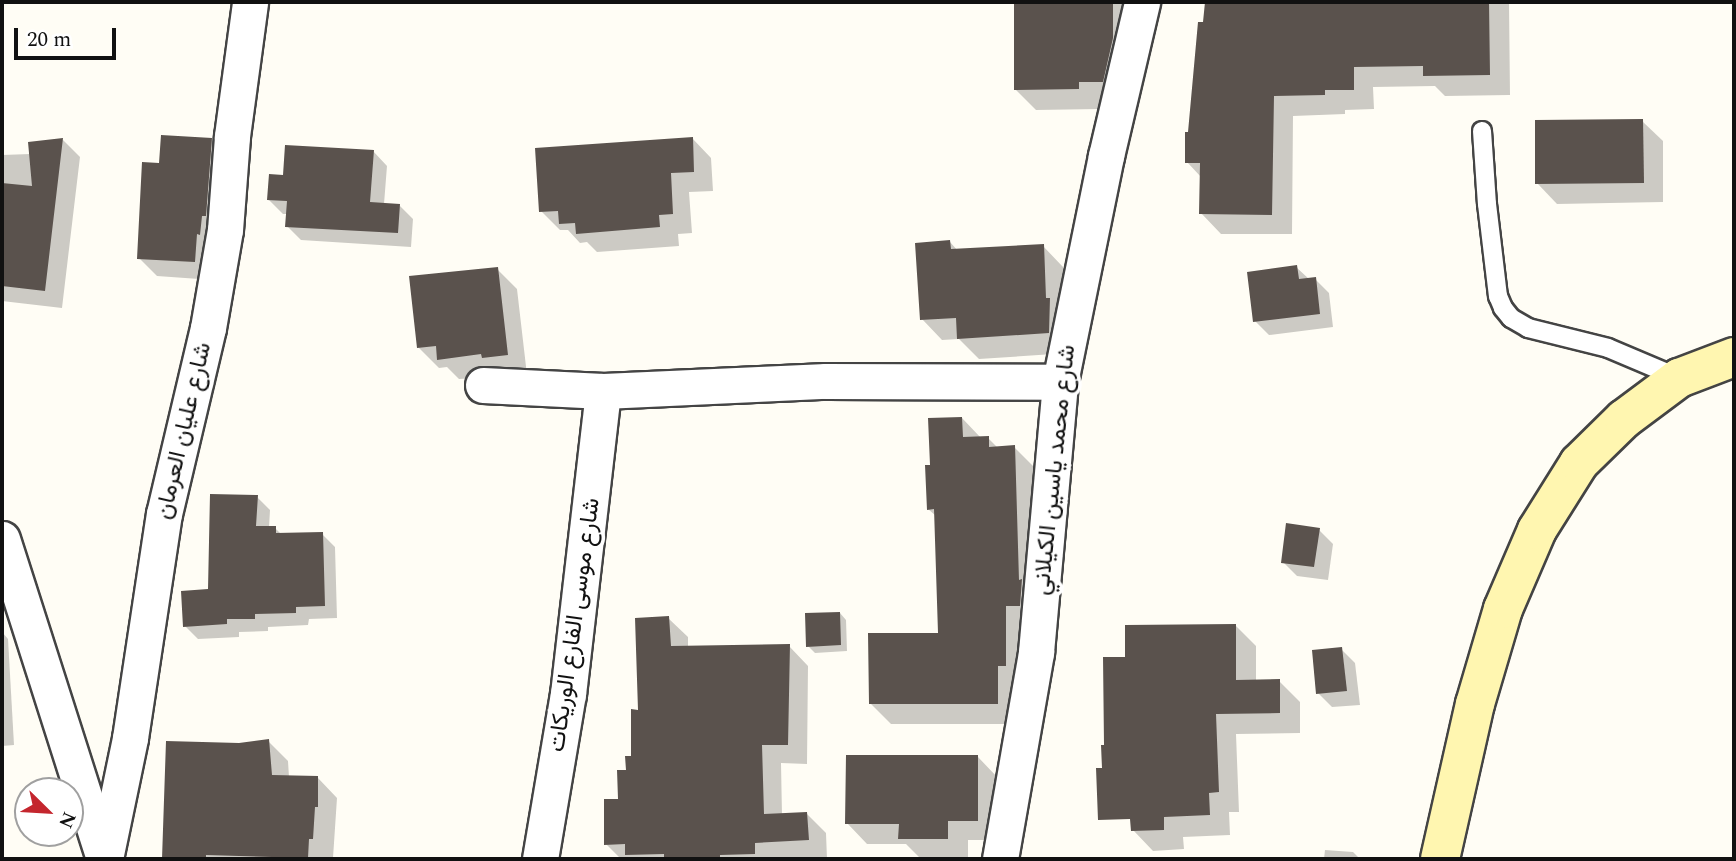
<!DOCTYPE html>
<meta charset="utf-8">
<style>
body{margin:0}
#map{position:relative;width:1736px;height:861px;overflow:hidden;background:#fffdf5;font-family:Spectral,Vazirmatn,serif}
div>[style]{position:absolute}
.shadow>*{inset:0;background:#0003}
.building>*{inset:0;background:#5a524d}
.roads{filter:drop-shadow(2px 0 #444) drop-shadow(-2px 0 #444) drop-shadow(0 2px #444) drop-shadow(0 -2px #444)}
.lane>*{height:18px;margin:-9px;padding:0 9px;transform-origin:9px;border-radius:9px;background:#fff}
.street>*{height:35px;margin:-17.5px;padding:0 17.5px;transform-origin:17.5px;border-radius:17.5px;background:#fff}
.secondary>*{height:38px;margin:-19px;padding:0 19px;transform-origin:19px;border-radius:19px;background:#fff6b0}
span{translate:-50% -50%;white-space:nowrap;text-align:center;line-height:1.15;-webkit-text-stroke:7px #fff;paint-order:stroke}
.street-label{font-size:24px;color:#111}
.frame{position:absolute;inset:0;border:4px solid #111;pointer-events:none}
.north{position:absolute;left:14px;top:777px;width:70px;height:70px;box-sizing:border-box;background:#fff;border:2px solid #a0a0a0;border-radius:50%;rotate:114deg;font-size:19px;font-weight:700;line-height:28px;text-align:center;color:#111}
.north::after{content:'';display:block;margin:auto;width:24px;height:32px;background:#c4262e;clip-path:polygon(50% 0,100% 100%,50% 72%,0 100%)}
.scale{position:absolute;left:14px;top:28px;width:102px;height:32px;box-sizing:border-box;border:4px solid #111;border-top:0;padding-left:9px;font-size:21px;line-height:24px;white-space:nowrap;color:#111;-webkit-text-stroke:5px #fff;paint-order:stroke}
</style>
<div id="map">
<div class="shadow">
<div style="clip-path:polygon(1016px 2px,1133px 2px,1123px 102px,1099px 102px,1099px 109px,1036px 110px,1015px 89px)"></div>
<div style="clip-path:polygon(1206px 2px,1509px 2px,1510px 95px,1445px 96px,1435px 86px,1373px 87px,1374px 109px,1345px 110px,1345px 114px,1293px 116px,1292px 234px,1221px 234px,1201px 213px,1201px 177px,1187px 162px)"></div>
<div style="clip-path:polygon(1642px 121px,1663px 141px,1663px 202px,1557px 204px,1537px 183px)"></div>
<div style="clip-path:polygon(692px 138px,711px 158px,713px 191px,689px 192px,692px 233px,678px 234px,679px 246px,597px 252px,587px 242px,580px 243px,568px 230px,560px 230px,541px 211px)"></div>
<div style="clip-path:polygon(211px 139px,229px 158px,213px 280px,157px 276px,139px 258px,161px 165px)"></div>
<div style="clip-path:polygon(63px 140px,80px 157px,62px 308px,2px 301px,2px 155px,30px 154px,29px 144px)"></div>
<div style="clip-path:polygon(373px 151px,387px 166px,384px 204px,399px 205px,413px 219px,411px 247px,301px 240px,287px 226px,288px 214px,283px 214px,269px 200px)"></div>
<div style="clip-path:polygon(950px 242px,958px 251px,1043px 246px,1063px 267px,1069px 353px,979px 359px,959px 339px,942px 340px,922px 319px)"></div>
<div style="clip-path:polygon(1296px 267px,1309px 279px,1315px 279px,1329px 293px,1333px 327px,1269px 335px,1255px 321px)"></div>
<div style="clip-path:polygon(497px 269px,517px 289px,527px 375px,459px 379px,447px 367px,439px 368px,418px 347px)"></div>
<div style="clip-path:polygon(962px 418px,981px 438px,988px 438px,998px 448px,1014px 447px,1035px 468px,1039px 599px,1018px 724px,891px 724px,870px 703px,940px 634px,936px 516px,928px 509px,932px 467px)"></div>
<div style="clip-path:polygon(257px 497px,270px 510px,269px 528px,275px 528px,282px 535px,322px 534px,335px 547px,337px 618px,309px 619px,308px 625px,268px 627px,268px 631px,239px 632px,239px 637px,198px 639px,185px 626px,209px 590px)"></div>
<div style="clip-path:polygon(1319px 530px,1333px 544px,1328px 580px,1297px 576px,1283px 562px)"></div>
<div style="clip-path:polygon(840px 613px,846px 620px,847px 651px,815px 653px,808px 646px)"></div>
<div style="clip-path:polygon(668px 618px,688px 637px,688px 648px,789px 646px,808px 666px,807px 764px,781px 763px,782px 815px,807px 814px,826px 833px,827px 859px,621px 859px,606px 844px,632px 758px,640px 711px)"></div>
<div style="clip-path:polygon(1235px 625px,1256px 646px,1256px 682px,1279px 681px,1300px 702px,1300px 733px,1236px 734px,1239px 812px,1229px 812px,1230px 835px,1183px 837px,1184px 849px,1153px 851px,1133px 830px)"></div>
<div style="clip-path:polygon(2px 632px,8px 639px,14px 745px,2px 746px)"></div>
<div style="clip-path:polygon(1341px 649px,1355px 663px,1360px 705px,1332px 707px,1318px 693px)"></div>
<div style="clip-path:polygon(268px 741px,288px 761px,289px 777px,318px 778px,337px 798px,333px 858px,164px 859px,168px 743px,239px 745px)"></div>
<div style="clip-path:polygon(978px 757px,998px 778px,998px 840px,968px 840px,968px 859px,921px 859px,906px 844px,867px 844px,847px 823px)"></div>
<div style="clip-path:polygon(1325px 850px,1353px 852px,1360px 859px,1324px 859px)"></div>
</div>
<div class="building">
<div style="clip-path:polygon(1014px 2px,1113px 2px,1113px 38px,1103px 82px,1079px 82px,1079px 89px,1014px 90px)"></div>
<div style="clip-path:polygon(1205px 2px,1489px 2px,1490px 75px,1423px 76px,1423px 66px,1354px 67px,1354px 90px,1325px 90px,1325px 95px,1274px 96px,1272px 215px,1199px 214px,1200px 163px,1185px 163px,1185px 132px,1188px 132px,1198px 22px,1203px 22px)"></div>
<div style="clip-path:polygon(1643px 119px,1644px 183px,1535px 184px,1535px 120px)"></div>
<div style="clip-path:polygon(161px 135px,212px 138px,206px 216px,202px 216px,200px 235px,197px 234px,195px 262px,137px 259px,142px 162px,159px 163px)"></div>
<div style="clip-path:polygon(693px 137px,694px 172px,671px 173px,673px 214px,659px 215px,660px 227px,576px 234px,575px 223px,559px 224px,558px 211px,539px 212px,535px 148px)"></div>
<div style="clip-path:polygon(63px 138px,45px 291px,2px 286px,2px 183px,32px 186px,28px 142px)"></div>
<div style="clip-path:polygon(285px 145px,374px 150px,370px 202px,400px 204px,398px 233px,285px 227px,287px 201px,267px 200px,269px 174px,283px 175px)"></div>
<div style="clip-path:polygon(950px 240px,951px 249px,1044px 244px,1046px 298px,1050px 298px,1049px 333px,957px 339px,956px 318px,920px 320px,915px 243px)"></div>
<div style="clip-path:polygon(1297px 265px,1299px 279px,1316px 277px,1320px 314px,1253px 322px,1247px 272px)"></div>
<div style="clip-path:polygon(498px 267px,508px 355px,482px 358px,481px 354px,437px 360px,436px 346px,417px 348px,409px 276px)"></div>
<div style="clip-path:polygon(962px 417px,963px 437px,989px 436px,989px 447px,1015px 445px,1019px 580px,1022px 579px,1020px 606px,1006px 606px,1006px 666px,998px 666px,998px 704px,869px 704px,868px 633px,938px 633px,934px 509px,927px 510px,925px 465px,930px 465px,928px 418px)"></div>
<div style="clip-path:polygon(210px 494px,258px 495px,256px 526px,276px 526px,276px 533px,323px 532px,325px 606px,296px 607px,296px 613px,255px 614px,255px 619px,227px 619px,227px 624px,183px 627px,181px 591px,208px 589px)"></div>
<div style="clip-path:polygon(1286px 523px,1320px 528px,1314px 567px,1281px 563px)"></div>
<div style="clip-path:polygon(840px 612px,841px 645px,806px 647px,805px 613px)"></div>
<div style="clip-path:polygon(669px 616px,671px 646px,790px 644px,788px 745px,762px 745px,764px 814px,807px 812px,809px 840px,755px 843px,755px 854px,720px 855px,720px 859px,664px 859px,664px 854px,625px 855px,625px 844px,604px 845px,604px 799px,618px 799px,617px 770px,626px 770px,625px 756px,631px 756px,631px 709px,638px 710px,635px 618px)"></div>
<div style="clip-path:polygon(1236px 624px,1236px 680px,1280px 679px,1280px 713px,1216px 714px,1219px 792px,1209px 793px,1210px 815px,1164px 817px,1164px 830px,1131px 831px,1130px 819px,1098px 820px,1096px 768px,1102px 768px,1101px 745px,1104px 745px,1103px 657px,1125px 657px,1125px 625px)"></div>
<div style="clip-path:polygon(1342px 647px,1347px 691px,1316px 694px,1312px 650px)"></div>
<div style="clip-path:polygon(269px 739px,272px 775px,318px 776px,318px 807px,315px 807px,313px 839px,309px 839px,308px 858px,206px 855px,206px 859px,162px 859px,166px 741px,239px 743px)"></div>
<div style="clip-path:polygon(846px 755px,978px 755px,978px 821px,948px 821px,948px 839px,898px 839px,899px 824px,845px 824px)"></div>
</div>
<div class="roads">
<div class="lane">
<div style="left:1482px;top:131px;width:73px;rotate:86.1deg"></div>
<div style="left:1487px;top:204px;width:93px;rotate:83.2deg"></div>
<div style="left:1498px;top:296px;width:13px;rotate:67deg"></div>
<div style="left:1503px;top:308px;width:13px;rotate:51deg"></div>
<div style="left:1511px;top:318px;width:20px;rotate:30deg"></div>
<div style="left:1528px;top:328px;width:82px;rotate:14deg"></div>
<div style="left:1608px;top:348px;width:77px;rotate:22.9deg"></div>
</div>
<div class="street">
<div style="left:483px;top:385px;width:120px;rotate:2.9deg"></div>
<div style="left:603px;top:391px;width:223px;rotate:-2.6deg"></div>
<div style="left:826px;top:381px;width:234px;rotate:0.2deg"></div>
<div style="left:2px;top:539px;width:336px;rotate:72.3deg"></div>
<div style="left:105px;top:859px;width:124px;rotate:-78.3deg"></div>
<div style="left:130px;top:738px;width:227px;rotate:-81.4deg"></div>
<div style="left:164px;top:514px;width:191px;rotate:-76.7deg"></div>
<div style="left:208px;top:328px;width:99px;rotate:-80.2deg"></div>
<div style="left:225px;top:230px;width:94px;rotate:-85.7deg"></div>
<div style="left:232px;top:136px;width:135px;rotate:-82.3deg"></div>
<div style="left:540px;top:859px;width:167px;rotate:-80.4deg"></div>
<div style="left:568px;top:694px;width:305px;rotate:-83.4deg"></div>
<div style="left:1000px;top:859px;width:210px;rotate:-80.1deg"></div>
<div style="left:1036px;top:652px;width:271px;rotate:-84.9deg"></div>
<div style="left:1060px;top:382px;width:231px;rotate:-78.5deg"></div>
<div style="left:1106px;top:156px;width:158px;rotate:-76.8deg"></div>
</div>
<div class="secondary">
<div style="left:1440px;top:859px;width:159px;rotate:-77.3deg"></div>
<div style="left:1475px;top:704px;width:99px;rotate:-73.6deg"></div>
<div style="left:1503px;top:609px;width:86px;rotate:-66.7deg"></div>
<div style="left:1537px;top:530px;width:79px;rotate:-57.9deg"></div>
<div style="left:1579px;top:463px;width:63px;rotate:-44.4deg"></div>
<div style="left:1624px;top:419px;width:69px;rotate:-36.7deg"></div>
<div style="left:1679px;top:378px;width:59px;rotate:-20.9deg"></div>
</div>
</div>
<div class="street-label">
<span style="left:184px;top:431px;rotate:-77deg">شارع عليان العرمان</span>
<span style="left:1055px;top:470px;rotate:-84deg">شارع محمد ياسين الكيلاني</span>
<span style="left:575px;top:625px;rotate:-82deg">شارع موسى الفارع الوريكات</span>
</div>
<div class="frame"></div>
<div class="north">N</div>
<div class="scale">20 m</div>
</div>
